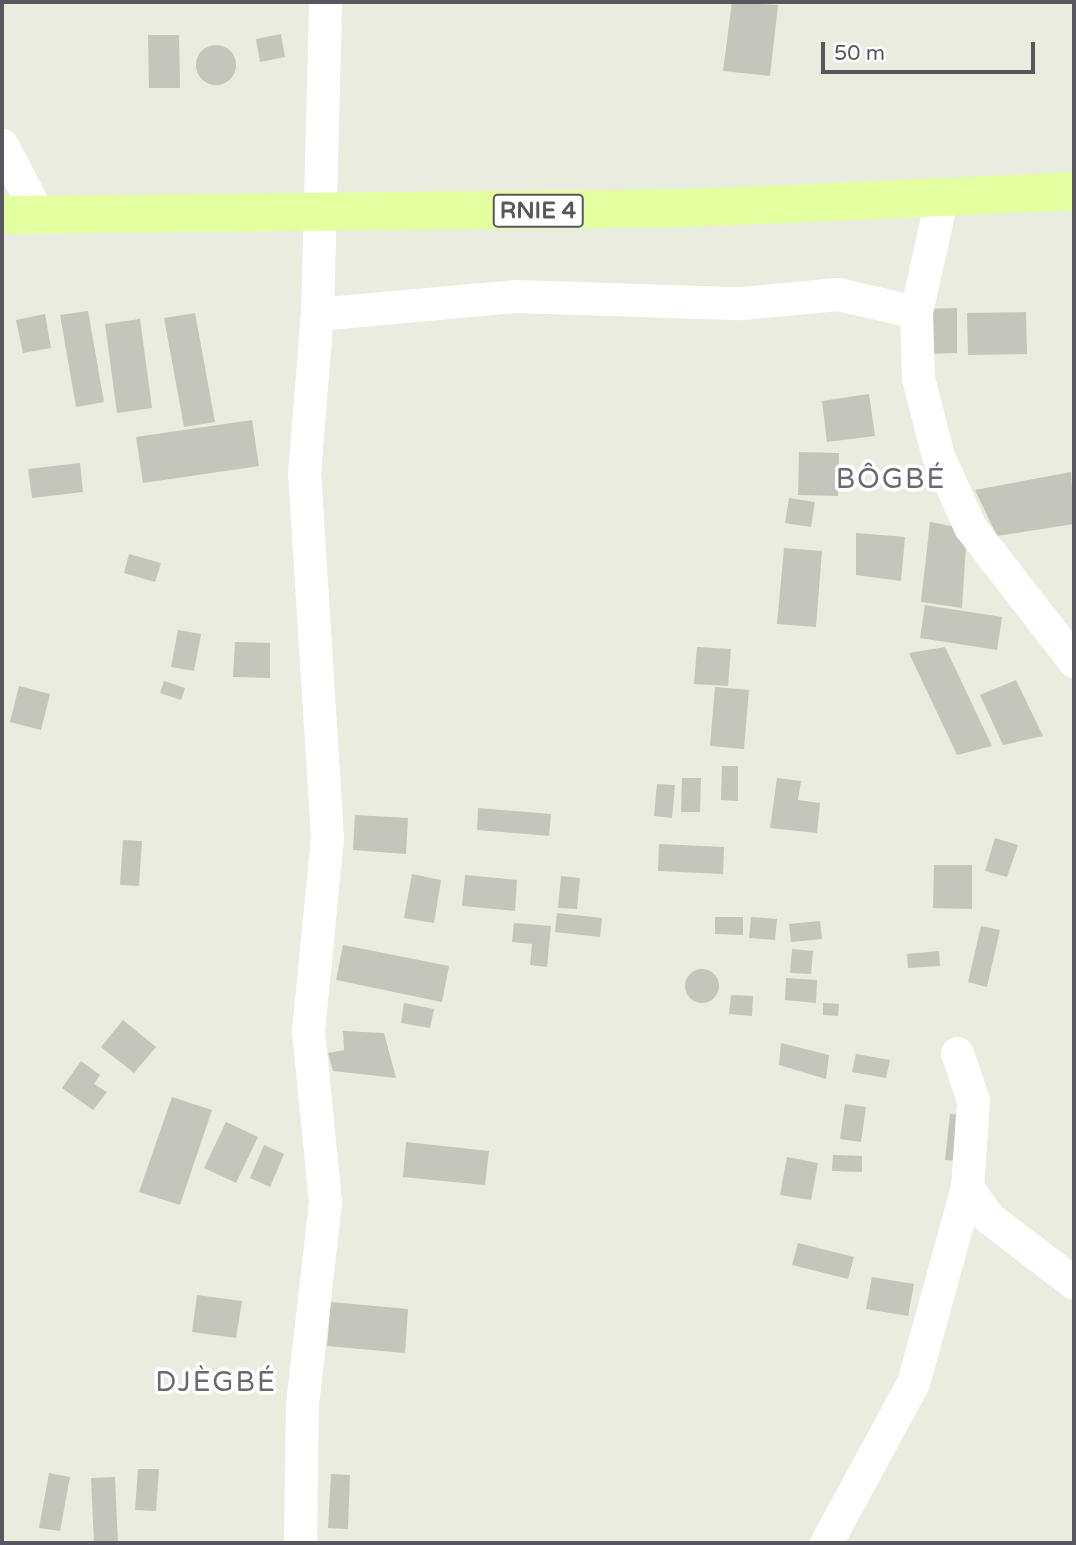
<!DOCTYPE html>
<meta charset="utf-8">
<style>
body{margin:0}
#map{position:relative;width:1076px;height:1545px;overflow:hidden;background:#e9ecde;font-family:"Varela Round",sans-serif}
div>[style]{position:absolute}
.building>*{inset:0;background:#c5c6bb}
.round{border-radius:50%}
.minor>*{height:33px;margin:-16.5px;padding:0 16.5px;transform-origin:16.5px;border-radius:16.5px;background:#fff}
.major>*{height:38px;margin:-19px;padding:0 19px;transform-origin:19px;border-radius:19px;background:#e3ffa0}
span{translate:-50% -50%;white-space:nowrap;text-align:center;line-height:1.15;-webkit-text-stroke:7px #fff;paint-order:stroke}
.shield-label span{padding:2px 5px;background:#fff;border:2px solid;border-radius:5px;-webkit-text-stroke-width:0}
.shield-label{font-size:23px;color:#585760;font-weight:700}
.quarter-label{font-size:28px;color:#686972;letter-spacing:2px}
.frame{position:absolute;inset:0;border:4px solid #585760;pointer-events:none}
.scale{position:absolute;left:821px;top:42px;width:214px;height:32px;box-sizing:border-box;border:4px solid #585760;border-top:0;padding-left:9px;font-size:21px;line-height:24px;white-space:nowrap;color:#585760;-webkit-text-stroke:5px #fff;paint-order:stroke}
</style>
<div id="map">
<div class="building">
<div style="clip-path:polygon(732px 2px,778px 5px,770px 76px,723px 71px)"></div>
<div style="clip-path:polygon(281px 34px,285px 57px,260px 62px,256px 39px)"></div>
<div style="clip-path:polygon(148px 35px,179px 35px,180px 88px,149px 88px)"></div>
<div class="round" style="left:196px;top:45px;width:40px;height:40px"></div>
<div style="clip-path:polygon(957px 308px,957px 353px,926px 354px,925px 309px)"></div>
<div style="clip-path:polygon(88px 311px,104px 402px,76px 407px,60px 315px)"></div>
<div style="clip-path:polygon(1026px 312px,1027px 354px,968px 355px,967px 313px)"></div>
<div style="clip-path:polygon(195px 313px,215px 422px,184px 427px,164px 318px)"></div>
<div style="clip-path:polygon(45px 314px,51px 348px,23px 353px,16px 320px)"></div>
<div style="clip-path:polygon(140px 319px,152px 408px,117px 413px,105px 324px)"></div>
<div style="clip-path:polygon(869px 394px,875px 436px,827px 442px,822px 401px)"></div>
<div style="clip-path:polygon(252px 420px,259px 466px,143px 483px,136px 437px)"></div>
<div style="clip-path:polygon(799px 452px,839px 453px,838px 496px,798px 495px)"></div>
<div style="clip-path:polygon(80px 463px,83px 492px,32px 498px,28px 469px)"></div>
<div style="clip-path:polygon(1071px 472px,1074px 524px,997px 536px,975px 490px)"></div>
<div style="clip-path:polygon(789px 498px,815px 502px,811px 527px,785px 523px)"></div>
<div style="clip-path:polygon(930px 522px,967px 529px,962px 608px,921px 602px)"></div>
<div style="clip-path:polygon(856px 533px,905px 537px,901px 581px,856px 575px)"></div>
<div style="clip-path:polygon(784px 548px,822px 551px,816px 627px,777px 624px)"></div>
<div style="clip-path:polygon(129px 554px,161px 563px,155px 582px,124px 573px)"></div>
<div style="clip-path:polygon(925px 605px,1002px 617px,997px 650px,920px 638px)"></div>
<div style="clip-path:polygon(178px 630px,201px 634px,194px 671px,171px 667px)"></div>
<div style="clip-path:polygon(235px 642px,270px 643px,270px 678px,233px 677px)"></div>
<div style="clip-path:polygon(697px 647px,731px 649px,728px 686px,694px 684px)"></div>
<div style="clip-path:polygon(945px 647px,992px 746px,957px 755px,909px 653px)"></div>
<div style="clip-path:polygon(1016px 680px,1043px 736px,1003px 745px,980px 695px)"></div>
<div style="clip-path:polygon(164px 681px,185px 688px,181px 700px,160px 693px)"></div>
<div style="clip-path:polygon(19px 686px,50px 694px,41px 730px,10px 722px)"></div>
<div style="clip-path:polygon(715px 687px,749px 690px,744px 749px,710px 746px)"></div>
<div style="clip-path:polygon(722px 766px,738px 766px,738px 801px,721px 800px)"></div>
<div style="clip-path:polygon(682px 778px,701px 778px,700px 812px,681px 812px)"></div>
<div style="clip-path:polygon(777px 778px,801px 781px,798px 800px,820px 803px,817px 833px,770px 828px)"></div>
<div style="clip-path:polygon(657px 784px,675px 785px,672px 818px,654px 816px)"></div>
<div style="clip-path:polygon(478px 808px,551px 814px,549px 836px,477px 830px)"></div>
<div style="clip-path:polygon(355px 815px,408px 818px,406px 854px,353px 850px)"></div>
<div style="clip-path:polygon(995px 838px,1018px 845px,1007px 877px,985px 871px)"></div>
<div style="clip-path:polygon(123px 840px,142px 841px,139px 886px,120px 885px)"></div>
<div style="clip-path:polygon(659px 844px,724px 847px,723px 874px,658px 871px)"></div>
<div style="clip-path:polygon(934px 865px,972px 865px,972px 909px,933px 908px)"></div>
<div style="clip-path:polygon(412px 874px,441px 880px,434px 923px,404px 918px)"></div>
<div style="clip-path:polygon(465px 875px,517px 880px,515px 911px,462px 906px)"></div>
<div style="clip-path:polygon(561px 876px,580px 878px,577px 909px,558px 908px)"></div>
<div style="clip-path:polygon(557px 913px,602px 918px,600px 937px,555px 932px)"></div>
<div style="clip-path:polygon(715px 917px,743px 917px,743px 935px,715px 934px)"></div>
<div style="clip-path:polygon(751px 917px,777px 919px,775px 940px,749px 938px)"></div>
<div style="clip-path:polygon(820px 921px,822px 939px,791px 942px,789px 924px)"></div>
<div style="clip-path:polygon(514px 923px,551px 926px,547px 967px,530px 965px,532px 944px,512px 942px)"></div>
<div style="clip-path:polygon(981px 926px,1000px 930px,987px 987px,968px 982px)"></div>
<div style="clip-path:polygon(343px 945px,449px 966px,442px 1002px,336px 980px)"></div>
<div style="clip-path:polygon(792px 949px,813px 951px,811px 974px,790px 973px)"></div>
<div style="clip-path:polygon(939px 951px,940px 966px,908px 968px,907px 954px)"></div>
<div class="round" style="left:685px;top:969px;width:34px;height:34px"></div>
<div style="clip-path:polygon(786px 978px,817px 980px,816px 1003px,785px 1000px)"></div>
<div style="clip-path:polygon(731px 995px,753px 996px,752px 1016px,729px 1014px)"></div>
<div style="clip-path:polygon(404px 1003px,434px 1009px,430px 1028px,401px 1023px)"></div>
<div style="clip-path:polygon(823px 1003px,839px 1004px,838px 1016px,823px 1015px)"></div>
<div style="clip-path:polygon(123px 1020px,156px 1047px,134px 1073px,101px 1047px)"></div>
<div style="clip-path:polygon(343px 1031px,384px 1033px,396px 1078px,333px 1071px,328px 1053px,344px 1050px)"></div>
<div style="clip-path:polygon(781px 1043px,829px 1055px,826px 1079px,779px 1065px)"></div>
<div style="clip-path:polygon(856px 1054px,890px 1060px,886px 1078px,852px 1072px)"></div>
<div style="clip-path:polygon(81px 1061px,100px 1075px,94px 1084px,107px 1092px,93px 1110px,62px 1088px)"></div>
<div style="clip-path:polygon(172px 1097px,212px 1110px,180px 1205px,139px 1192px)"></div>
<div style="clip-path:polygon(845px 1104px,866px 1107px,861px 1142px,840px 1139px)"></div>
<div style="clip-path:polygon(950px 1114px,970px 1116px,965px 1161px,945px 1160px)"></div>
<div style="clip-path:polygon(226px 1122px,258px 1137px,236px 1183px,204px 1168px)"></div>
<div style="clip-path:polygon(406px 1142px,489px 1151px,485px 1185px,403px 1177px)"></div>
<div style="clip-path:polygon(264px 1145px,284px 1154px,270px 1187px,250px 1178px)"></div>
<div style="clip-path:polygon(833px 1155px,862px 1156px,862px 1172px,832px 1171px)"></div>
<div style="clip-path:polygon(787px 1157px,818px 1163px,811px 1200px,780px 1195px)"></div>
<div style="clip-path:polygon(798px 1243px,854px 1257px,848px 1279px,792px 1265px)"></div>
<div style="clip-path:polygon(872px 1277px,914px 1284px,908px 1316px,866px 1309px)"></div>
<div style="clip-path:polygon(197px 1295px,242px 1301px,236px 1338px,192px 1332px)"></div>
<div style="clip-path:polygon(331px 1302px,408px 1309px,405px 1353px,327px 1346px)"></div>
<div style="clip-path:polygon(138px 1469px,159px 1469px,156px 1511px,135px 1510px)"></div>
<div style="clip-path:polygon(49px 1473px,70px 1477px,60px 1531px,39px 1528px)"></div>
<div style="clip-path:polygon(331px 1474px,350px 1475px,348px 1529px,328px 1528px)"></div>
<div style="clip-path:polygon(115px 1477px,118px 1543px,94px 1543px,91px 1478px)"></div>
</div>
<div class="minor">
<div style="left:2px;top:145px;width:80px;rotate:62.5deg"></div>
<div style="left:941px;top:200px;width:115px;rotate:102.6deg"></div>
<div style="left:916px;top:312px;width:66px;rotate:88.3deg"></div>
<div style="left:918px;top:378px;width:81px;rotate:75.6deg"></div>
<div style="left:938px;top:456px;width:78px;rotate:65.7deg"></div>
<div style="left:970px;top:527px;width:170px;rotate:52.2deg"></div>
<div style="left:317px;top:314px;width:198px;rotate:-5.2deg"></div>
<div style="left:514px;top:296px;width:228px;rotate:1.8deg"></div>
<div style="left:742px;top:303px;width:96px;rotate:-5.4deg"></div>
<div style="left:838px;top:294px;width:80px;rotate:13deg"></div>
<div style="left:957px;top:1053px;width:50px;rotate:71.2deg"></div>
<div style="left:973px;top:1100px;width:87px;rotate:93.9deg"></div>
<div style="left:967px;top:1187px;width:37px;rotate:55deg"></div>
<div style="left:988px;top:1217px;width:108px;rotate:37.5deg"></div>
<div style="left:300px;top:1543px;width:139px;rotate:-89.2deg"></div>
<div style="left:302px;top:1404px;width:204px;rotate:-83.5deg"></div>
<div style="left:325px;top:1201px;width:171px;rotate:-95.7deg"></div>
<div style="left:308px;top:1031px;width:195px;rotate:-84.4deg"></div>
<div style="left:327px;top:837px;width:364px;rotate:-93.6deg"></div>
<div style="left:304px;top:474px;width:161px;rotate:-85.4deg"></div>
<div style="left:317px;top:314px;width:312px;rotate:-88.5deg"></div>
<div style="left:826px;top:1543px;width:182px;rotate:-61.5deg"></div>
<div style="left:913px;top:1383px;width:203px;rotate:-74.6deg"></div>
</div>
<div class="major">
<div style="left:2px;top:215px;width:690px;rotate:-0.58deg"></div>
<div style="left:692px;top:208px;width:382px;rotate:-2.5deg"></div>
</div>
<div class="shield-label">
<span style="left:538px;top:211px">RNIE 4</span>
</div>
<div class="quarter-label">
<span style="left:891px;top:479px">BÔGBÉ</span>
<span style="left:216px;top:1382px">DJÈGBÉ</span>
</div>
<div class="frame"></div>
<div class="scale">50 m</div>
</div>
